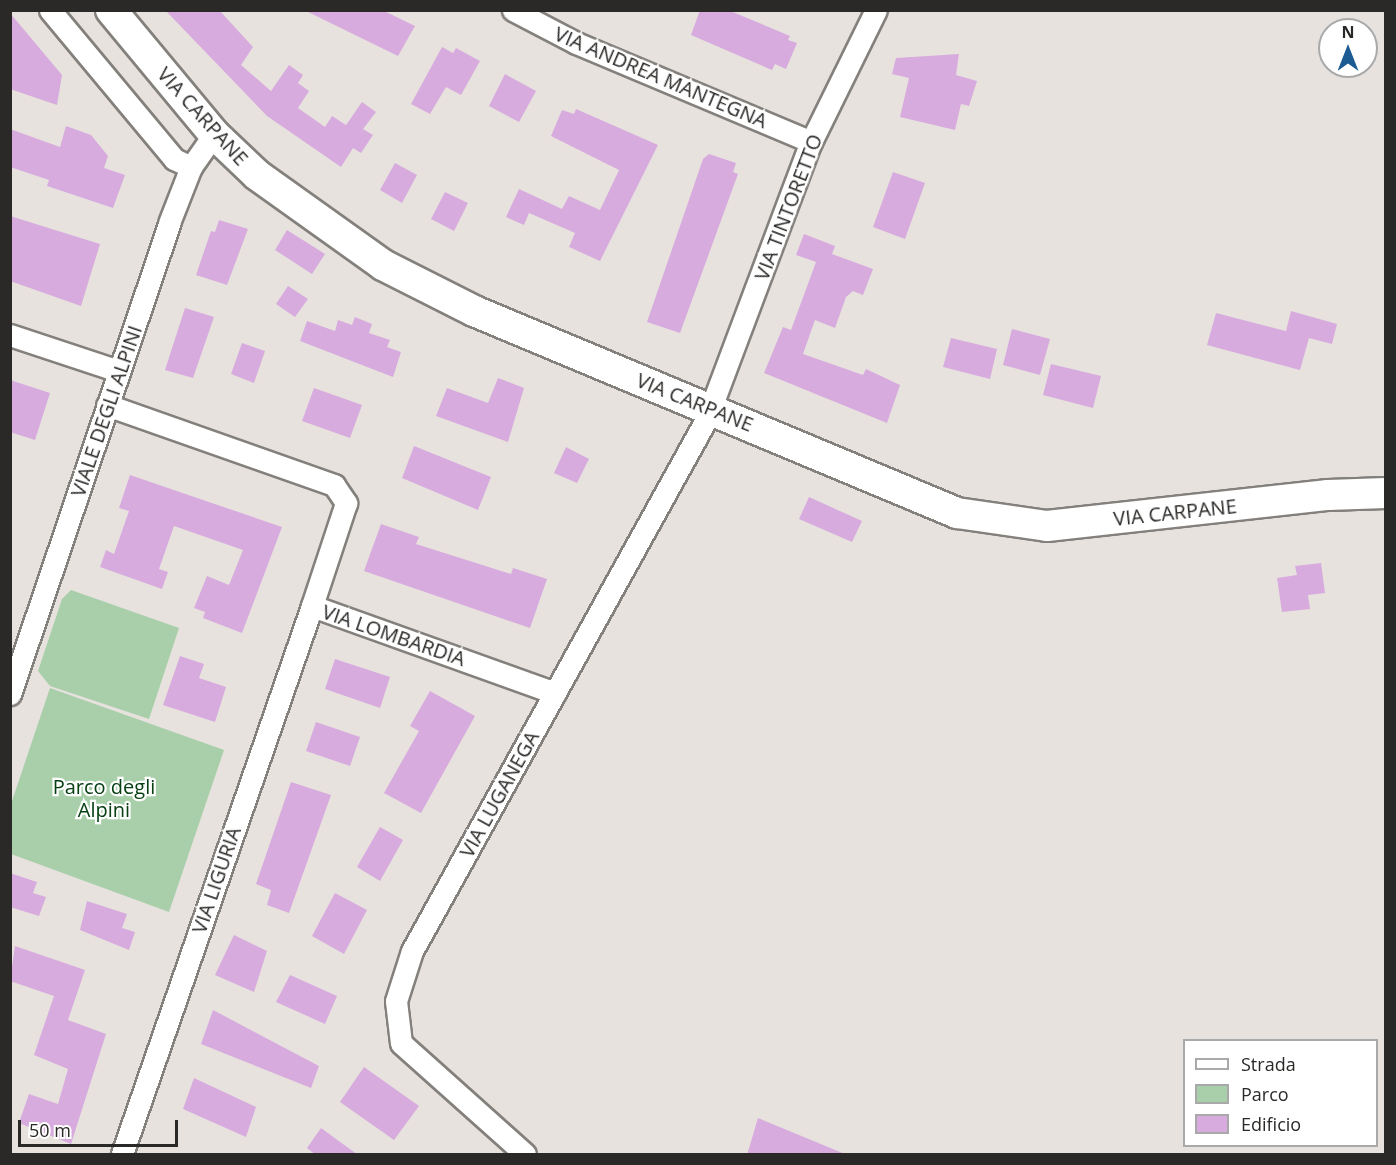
<!DOCTYPE html>
<style>
body{margin:0}
#map{position:relative;width:1396px;height:1165px;overflow:hidden;background:#e7e2de;font-family:"Open Sans",sans-serif}
div>[style]{position:absolute}
.green>*{inset:0;background:#a8cfaa}
.building>*{inset:0;background:#d8abde}
.roads{filter:drop-shadow(2px 0 #84807c) drop-shadow(-2px 0 #84807c) drop-shadow(0 2px #84807c) drop-shadow(0 -2px #84807c)}
.street>*{height:21px;margin:-10.5px;padding:0 10.5px;transform-origin:10.5px;border-radius:10.5px;background:#fff}
.secondary>*{height:30px;margin:-15px;padding:0 15px;transform-origin:15px;border-radius:15px;background:#fff}
span{translate:-50% -50%;white-space:nowrap;text-align:center;line-height:1.15;-webkit-text-stroke:4.5px #fff;paint-order:stroke}
.street-label{font-size:20px;color:#2b2927}
.park-label{font-size:20px;color:#064013}
.frame{position:absolute;inset:0;border:12px solid #2b2927;pointer-events:none}
.legend{position:absolute;left:1183px;top:1039px;width:195px;height:108px;box-sizing:border-box;background:#fff;border:2px solid #aaa9a9;margin:0;padding:8px 10px;list-style:none;font-size:18px;color:#2b2927}
.legend li{display:flex;align-items:center;gap:12px;height:30px}
.legend b{width:30px;border:2px solid #aaa9a9}
.north{position:absolute;left:1318px;top:18px;width:60px;height:60px;box-sizing:border-box;background:#fff;border:2px solid #aaa9a9;border-radius:50%;rotate:0deg;font-size:16px;font-weight:700;line-height:24px;text-align:center;color:#2b2927}
.north::after{content:'';display:block;margin:auto;width:21px;height:27px;background:#1c5c92;clip-path:polygon(50% 0,100% 100%,50% 72%,0 100%)}
.scale{position:absolute;left:18px;top:1120px;width:160px;height:27px;box-sizing:border-box;border:3px solid #2b2927;border-top:0;padding-left:8px;font-size:18px;line-height:21px;white-space:nowrap;color:#2b2927;-webkit-text-stroke:4px #fff;paint-order:stroke}
</style>
<div id="map">
<div class="green">
<div style="clip-path:polygon(71px 590px,179px 628px,149px 719px,50px 686px,38px 671px,62px 599px)"></div>
<div style="clip-path:polygon(50px 688px,224px 750px,169px 912px,11px 854px,11px 804px)"></div>
</div>
<div class="building">
<div style="clip-path:polygon(165px 10px,219px 10px,253px 47px,241px 65px,271px 91px,289px 65px,303px 75px,298px 83px,309px 91px,298px 108px,325px 127px,332px 116px,346px 125px,362px 102px,376px 112px,363px 129px,373px 135px,361px 153px,353px 148px,341px 167px,267px 116px)"></div>
<div style="clip-path:polygon(304px 10px,382px 10px,415px 26px,398px 56px)"></div>
<div style="clip-path:polygon(700px 10px,728px 10px,790px 36px,788px 40px,797px 43px,786px 69px,775px 64px,772px 70px,691px 35px)"></div>
<div style="clip-path:polygon(10px 13px,62px 75px,57px 105px,10px 89px)"></div>
<div style="clip-path:polygon(442px 47px,453px 53px,456px 48px,480px 61px,461px 95px,446px 87px,430px 114px,411px 104px)"></div>
<div style="clip-path:polygon(959px 54px,956px 75px,977px 81px,969px 106px,961px 104px,955px 130px,900px 117px,909px 78px,892px 74px,896px 58px)"></div>
<div style="clip-path:polygon(505px 74px,536px 91px,519px 122px,489px 106px)"></div>
<div style="clip-path:polygon(576px 109px,658px 145px,600px 261px,569px 247px,575px 233px,529px 213px,524px 225px,506px 217px,519px 189px,562px 209px,569px 196px,600px 210px,619px 170px,551px 136px,562px 110px,574px 114px)"></div>
<div style="clip-path:polygon(66px 126px,91px 135px,108px 156px,104px 168px,125px 175px,113px 208px,47px 186px,49px 180px,10px 167px,10px 129px,60px 147px)"></div>
<div style="clip-path:polygon(709px 154px,736px 163px,733px 172px,738px 174px,680px 333px,647px 322px,703px 159px)"></div>
<div style="clip-path:polygon(395px 163px,417px 175px,402px 203px,380px 190px)"></div>
<div style="clip-path:polygon(893px 172px,925px 183px,905px 239px,873px 227px)"></div>
<div style="clip-path:polygon(445px 192px,468px 203px,454px 231px,431px 219px)"></div>
<div style="clip-path:polygon(10px 216px,100px 244px,81px 306px,10px 281px)"></div>
<div style="clip-path:polygon(219px 220px,248px 229px,227px 285px,196px 275px,211px 231px,215px 232px)"></div>
<div style="clip-path:polygon(287px 230px,325px 254px,312px 274px,275px 250px)"></div>
<div style="clip-path:polygon(804px 234px,835px 246px,832px 254px,873px 269px,863px 295px,853px 291px,846px 297px,835px 328px,815px 320px,803px 354px,863px 375px,866px 369px,900px 385px,887px 423px,764px 373px,783px 327px,791px 330px,816px 262px,796px 255px)"></div>
<div style="clip-path:polygon(288px 286px,308px 299px,295px 317px,276px 304px)"></div>
<div style="clip-path:polygon(185px 308px,214px 317px,193px 378px,165px 370px)"></div>
<div style="clip-path:polygon(1291px 311px,1337px 324px,1332px 344px,1309px 338px,1300px 370px,1207px 345px,1216px 313px,1286px 331px)"></div>
<div style="clip-path:polygon(355px 317px,372px 324px,369px 333px,390px 340px,387px 347px,401px 352px,393px 377px,300px 341px,307px 321px,335px 331px,338px 320px,352px 325px)"></div>
<div style="clip-path:polygon(1012px 329px,1050px 339px,1040px 375px,1003px 365px)"></div>
<div style="clip-path:polygon(951px 338px,997px 349px,990px 379px,943px 367px)"></div>
<div style="clip-path:polygon(242px 343px,265px 351px,254px 383px,231px 374px)"></div>
<div style="clip-path:polygon(1051px 364px,1101px 376px,1093px 408px,1043px 395px)"></div>
<div style="clip-path:polygon(498px 378px,524px 388px,508px 442px,436px 416px,447px 388px,488px 403px)"></div>
<div style="clip-path:polygon(10px 380px,50px 393px,35px 440px,10px 432px)"></div>
<div style="clip-path:polygon(314px 388px,362px 405px,350px 438px,302px 421px)"></div>
<div style="clip-path:polygon(414px 446px,491px 477px,478px 510px,402px 478px)"></div>
<div style="clip-path:polygon(566px 447px,589px 459px,577px 483px,554px 473px)"></div>
<div style="clip-path:polygon(130px 475px,282px 527px,242px 633px,203px 618px,205px 612px,194px 608px,207px 576px,229px 585px,243px 550px,174px 526px,159px 569px,168px 572px,162px 589px,100px 567px,106px 550px,114px 554px,129px 511px,119px 508px)"></div>
<div style="clip-path:polygon(809px 497px,862px 521px,852px 542px,799px 519px)"></div>
<div style="clip-path:polygon(381px 524px,419px 537px,416px 544px,511px 574px,513px 568px,547px 579px,530px 628px,364px 571px)"></div>
<div style="clip-path:polygon(1321px 563px,1325px 593px,1308px 595px,1310px 609px,1282px 612px,1277px 578px,1297px 575px,1295px 566px)"></div>
<div style="clip-path:polygon(180px 656px,204px 664px,199px 678px,226px 687px,215px 722px,163px 705px)"></div>
<div style="clip-path:polygon(335px 659px,390px 677px,380px 708px,325px 689px)"></div>
<div style="clip-path:polygon(430px 691px,475px 716px,421px 813px,384px 793px,419px 731px,410px 726px)"></div>
<div style="clip-path:polygon(316px 722px,360px 737px,350px 766px,306px 751px)"></div>
<div style="clip-path:polygon(291px 782px,331px 795px,289px 913px,267px 905px,271px 890px,256px 884px)"></div>
<div style="clip-path:polygon(380px 827px,403px 840px,380px 881px,357px 867px)"></div>
<div style="clip-path:polygon(10px 873px,37px 882px,33px 893px,46px 897px,39px 916px,10px 907px)"></div>
<div style="clip-path:polygon(335px 893px,367px 910px,344px 954px,312px 936px)"></div>
<div style="clip-path:polygon(87px 901px,127px 914px,122px 928px,135px 932px,129px 950px,80px 930px)"></div>
<div style="clip-path:polygon(234px 935px,267px 951px,254px 992px,215px 975px)"></div>
<div style="clip-path:polygon(15px 946px,85px 970px,68px 1020px,106px 1034px,71px 1144px,19px 1123px,29px 1094px,58px 1104px,68px 1069px,34px 1055px,54px 996px,10px 981px)"></div>
<div style="clip-path:polygon(290px 975px,337px 996px,325px 1024px,276px 1002px)"></div>
<div style="clip-path:polygon(213px 1010px,319px 1066px,311px 1088px,201px 1044px)"></div>
<div style="clip-path:polygon(364px 1067px,419px 1106px,394px 1140px,340px 1102px)"></div>
<div style="clip-path:polygon(194px 1078px,256px 1107px,246px 1137px,183px 1109px)"></div>
<div style="clip-path:polygon(758px 1118px,845px 1154px,845px 1155px,747px 1155px)"></div>
<div style="clip-path:polygon(321px 1128px,358px 1155px,316px 1155px,307px 1148px)"></div>
</div>
<div class="roads">
<div class="street">
<div style="left:50px;top:10px;width:194px;rotate:50.2deg"></div>
<div style="left:174px;top:159px;width:19px;rotate:25deg"></div>
<div style="left:513px;top:10px;width:71px;rotate:27.6deg"></div>
<div style="left:576px;top:43px;width:255px;rotate:22.8deg"></div>
<div style="left:10px;top:335px;width:115px;rotate:18.3deg"></div>
<div style="left:107px;top:405px;width:241px;rotate:19.4deg"></div>
<div style="left:334px;top:485px;width:22px;rotate:56deg"></div>
<div style="left:346px;top:503px;width:108px;rotate:108.3deg"></div>
<div style="left:312px;top:606px;width:258px;rotate:19.7deg"></div>
<div style="left:10px;top:694px;width:497px;rotate:-71.3deg"></div>
<div style="left:169px;top:223px;width:60px;rotate:-68.6deg"></div>
<div style="left:191px;top:167px;width:40px;rotate:-55.1deg"></div>
<div style="left:122px;top:1154px;width:580px;rotate:-70.88deg"></div>
<div style="left:525px;top:1154px;width:166px;rotate:-138.2deg"></div>
<div style="left:401px;top:1043px;width:42px;rotate:-96.8deg"></div>
<div style="left:396px;top:1001px;width:52px;rotate:-72.3deg"></div>
<div style="left:412px;top:951px;width:609px;rotate:-61.04deg"></div>
<div style="left:707px;top:418px;width:295px;rotate:-69.4deg"></div>
<div style="left:811px;top:142px;width:147px;rotate:-63.8deg"></div>
</div>
<div class="secondary">
<div style="left:111px;top:10px;width:161px;rotate:50.3deg"></div>
<div style="left:214px;top:134px;width:59px;rotate:43.6deg"></div>
<div style="left:257px;top:175px;width:155px;rotate:35.5deg"></div>
<div style="left:383px;top:265px;width:102px;rotate:26.8deg"></div>
<div style="left:474px;top:311px;width:524px;rotate:22.7deg"></div>
<div style="left:957px;top:513px;width:91px;rotate:8.2deg"></div>
<div style="left:1047px;top:526px;width:283px;rotate:-6.3deg"></div>
<div style="left:1328px;top:495px;width:58px;rotate:-2deg"></div>
</div>
</div>
<div class="street-label">
<span style="left:661px;top:77px;rotate:23deg">VIA ANDREA MANTEGNA</span>
<span style="left:203px;top:116px;rotate:48deg">VIA CARPANE</span>
<span style="left:788px;top:207px;rotate:-69deg">VIA TINTORETTO</span>
<span style="left:695px;top:402px;rotate:22deg">VIA CARPANE</span>
<span style="left:106px;top:411px;rotate:-71deg">VIALE DEGLI ALPINI</span>
<span style="left:1175px;top:512px;rotate:-6deg">VIA CARPANE</span>
<span style="left:394px;top:635px;rotate:19deg">VIA LOMBARDIA</span>
<span style="left:499px;top:794px;rotate:-61deg">VIA LUGANEGA</span>
<span style="left:216px;top:880px;rotate:-71deg">VIA LIGURIA</span>
</div>
<div class="park-label">
<span style="left:104px;top:798px">Parco degli<br>Alpini</span>
</div>
<div class="frame"></div>
<ul class="legend">
<li><b style="height:8px;background:#fff"></b>Strada</li>
<li><b style="height:16px;background:#a8cfaa"></b>Parco</li>
<li><b style="height:16px;background:#d8abde"></b>Edificio</li>
</ul>
<div class="north">N</div>
<div class="scale">50 m</div>
</div>
